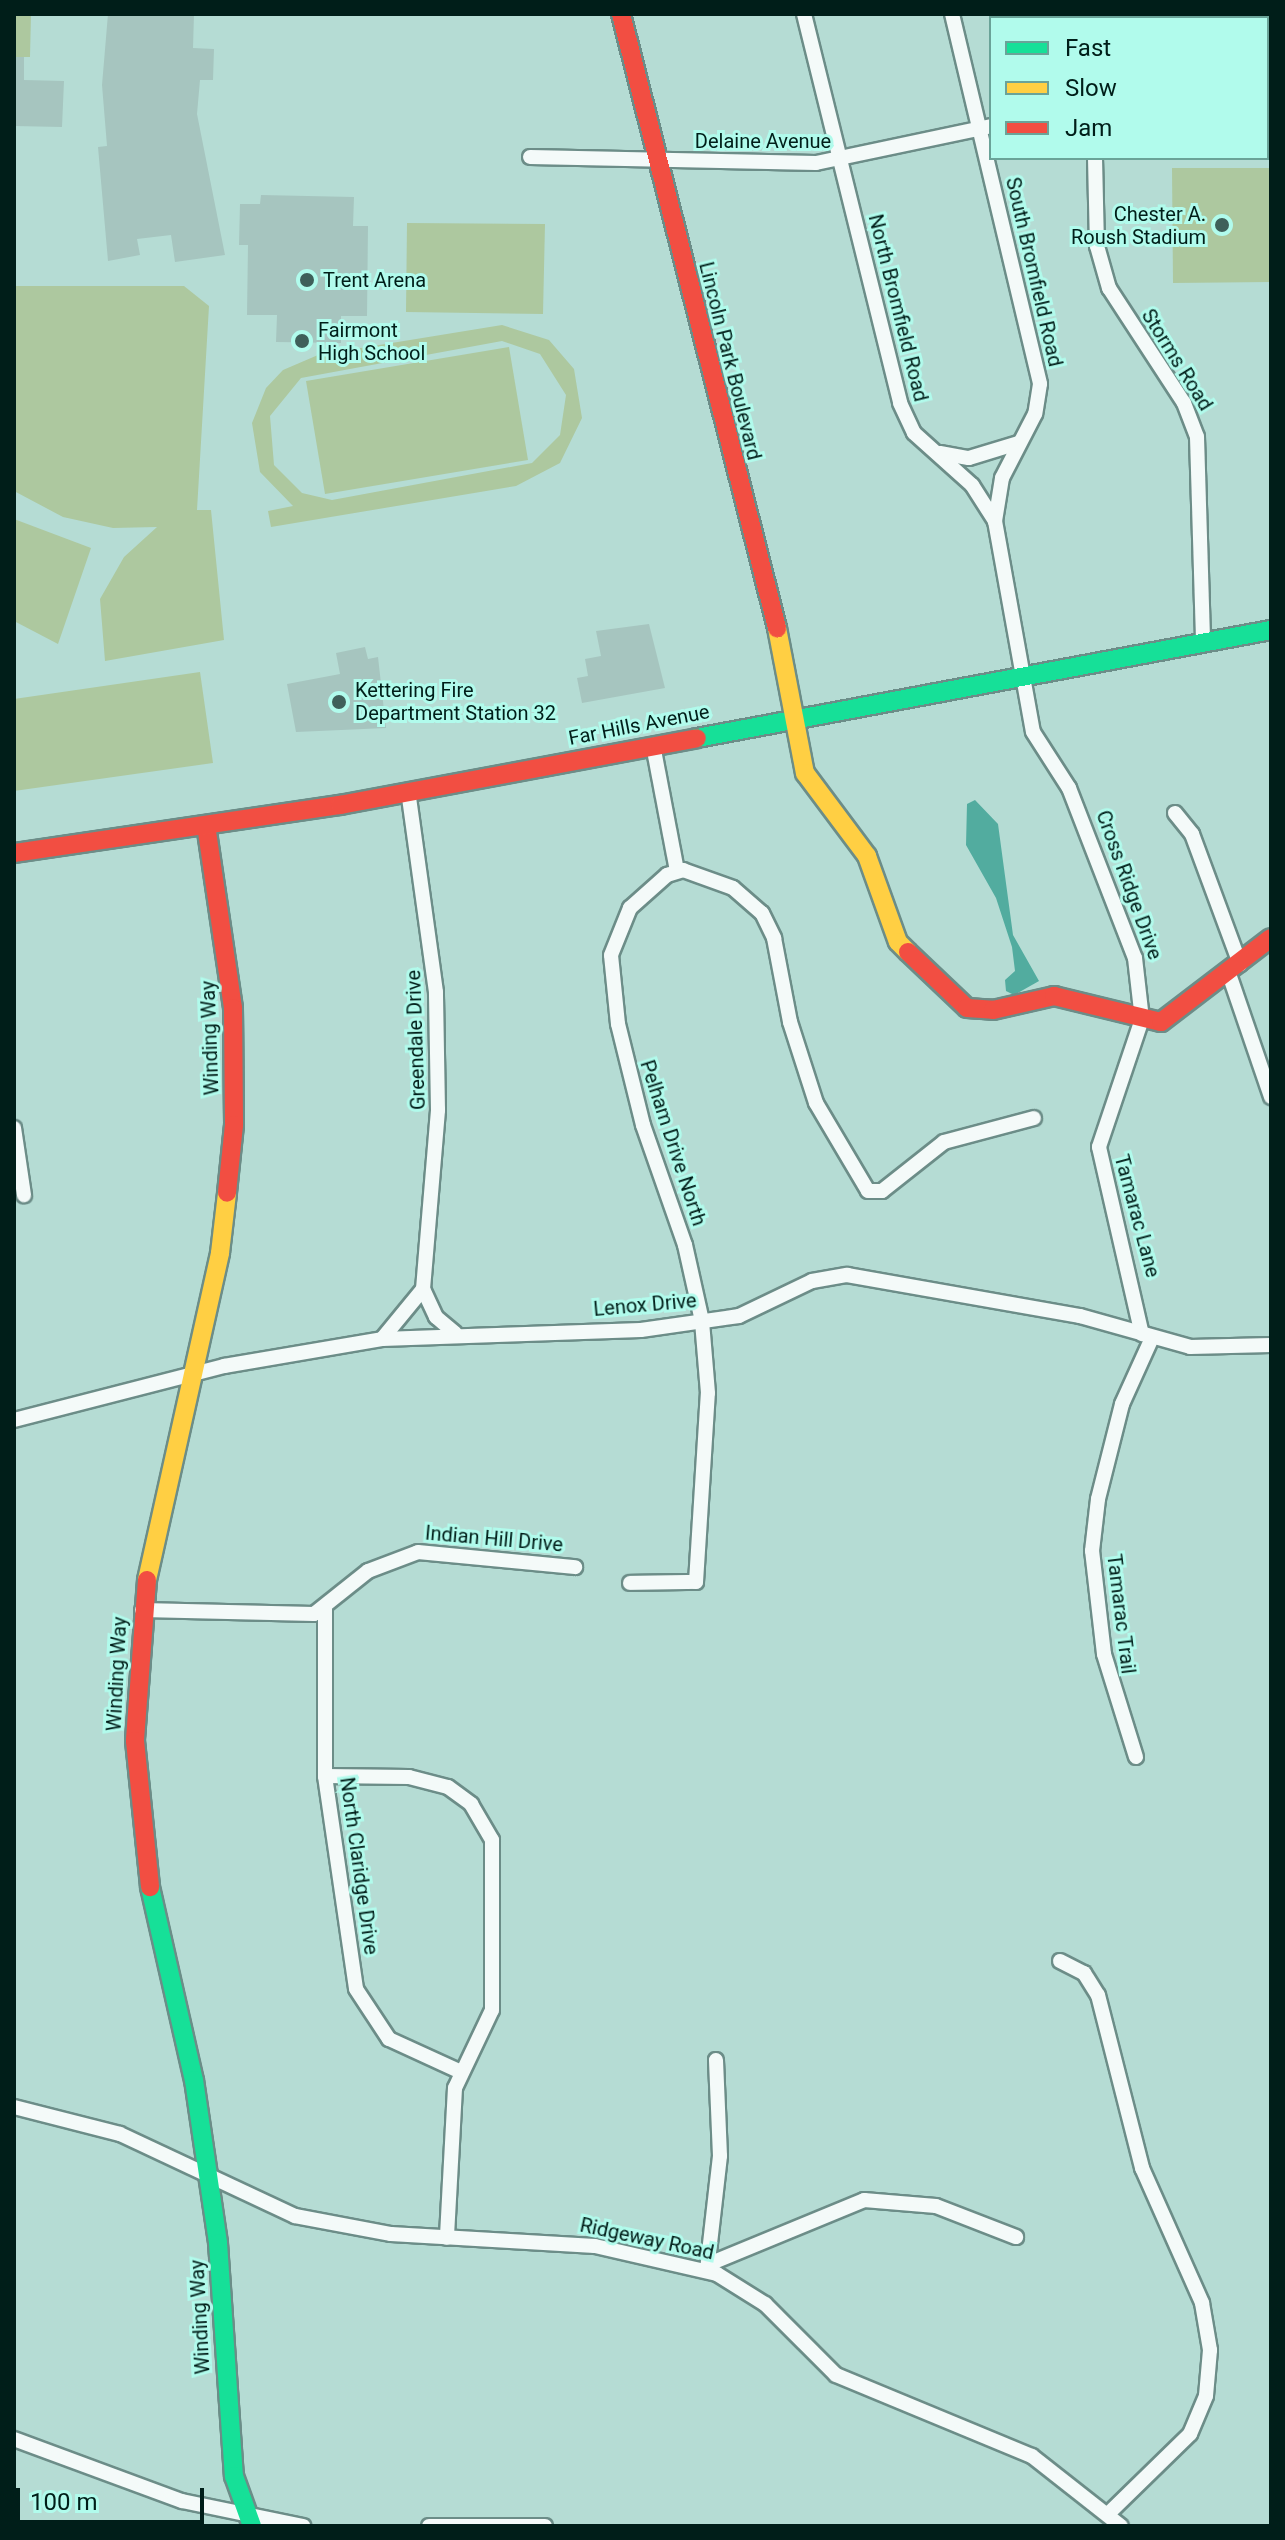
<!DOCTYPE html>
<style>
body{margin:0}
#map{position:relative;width:1285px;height:2540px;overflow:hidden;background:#b5dcd4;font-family:Roboto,sans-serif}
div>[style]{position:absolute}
.green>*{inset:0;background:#adc89f}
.water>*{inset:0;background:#52ac9f}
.building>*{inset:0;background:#a6c5bf}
.roads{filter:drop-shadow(2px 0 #6c8d88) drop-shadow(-2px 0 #6c8d88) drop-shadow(0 2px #6c8d88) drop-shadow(0 -2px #6c8d88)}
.street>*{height:14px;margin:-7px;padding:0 7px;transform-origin:7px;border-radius:7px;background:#f4faf9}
.fast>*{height:18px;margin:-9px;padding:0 9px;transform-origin:9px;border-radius:9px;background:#16e098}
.slow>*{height:18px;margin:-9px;padding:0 9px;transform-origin:9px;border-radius:9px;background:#ffcf43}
.jam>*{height:18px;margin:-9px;padding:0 9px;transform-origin:9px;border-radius:9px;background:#f24e42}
.dots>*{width:22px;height:22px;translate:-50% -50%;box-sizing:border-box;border:4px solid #b1fbec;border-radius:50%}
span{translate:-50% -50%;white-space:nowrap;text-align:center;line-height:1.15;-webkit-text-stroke:6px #b1fbec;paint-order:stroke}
.street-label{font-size:20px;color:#001e19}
.poi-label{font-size:20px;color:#001e19}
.right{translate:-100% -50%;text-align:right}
.left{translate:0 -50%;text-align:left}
.frame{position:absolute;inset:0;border:16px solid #001e19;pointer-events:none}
.legend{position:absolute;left:989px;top:16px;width:280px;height:144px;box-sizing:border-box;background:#b1fbec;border:2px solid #6aa398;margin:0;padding:10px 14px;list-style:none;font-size:24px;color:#001e19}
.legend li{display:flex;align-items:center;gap:16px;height:40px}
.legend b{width:40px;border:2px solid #6aa398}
.scale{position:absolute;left:16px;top:2488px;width:188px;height:36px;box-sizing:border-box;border:4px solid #001e19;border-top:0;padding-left:10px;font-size:24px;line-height:28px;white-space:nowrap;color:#001e19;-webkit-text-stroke:6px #b1fbec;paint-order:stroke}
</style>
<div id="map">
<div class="green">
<div style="clip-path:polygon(14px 14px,31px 14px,30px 57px,14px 57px)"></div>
<div style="clip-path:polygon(1172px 168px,1271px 168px,1271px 282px,1173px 283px)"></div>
<div style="clip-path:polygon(407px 223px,545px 224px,543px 314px,406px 312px)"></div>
<div style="clip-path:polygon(14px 286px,184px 286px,209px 306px,197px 510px,211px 510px,224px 640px,105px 661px,100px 599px,124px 557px,157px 527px,113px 528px,63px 517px,14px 491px)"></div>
<div style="clip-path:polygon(evenodd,502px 325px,549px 340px,574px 369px,582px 418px,560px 463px,516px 486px,271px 527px,268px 511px,293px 506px,260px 472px,252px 423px,266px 388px,283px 370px,318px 355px,502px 325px,502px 341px,540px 354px,566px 395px,560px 435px,532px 463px,332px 500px,302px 493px,274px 465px,270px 416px,301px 378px,502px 341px)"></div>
<div style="clip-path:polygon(509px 347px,528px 460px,325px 494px,306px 381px)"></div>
<div style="clip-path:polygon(14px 519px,91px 548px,58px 644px,14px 621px)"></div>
<div style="clip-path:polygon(200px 672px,213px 763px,14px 791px,14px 699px)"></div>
</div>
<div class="water">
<div style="clip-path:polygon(975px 800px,998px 824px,1013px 935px,1039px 981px,1014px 995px,1006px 991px,1005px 980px,1015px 971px,1012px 947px,996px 898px,966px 845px,967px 804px)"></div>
</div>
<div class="building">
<div style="clip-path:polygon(108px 14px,194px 14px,193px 48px,214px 49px,213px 80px,200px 80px,197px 114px,225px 255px,175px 262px,171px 235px,137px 239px,140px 255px,108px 261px,98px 147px,107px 146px,102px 85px)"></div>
<div style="clip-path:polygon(14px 57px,24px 57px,24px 80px,64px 81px,62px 127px,14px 126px)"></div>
<div style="clip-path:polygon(261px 195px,354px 197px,353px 226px,368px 226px,367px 316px,341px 316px,341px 343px,276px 342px,277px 315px,247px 315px,248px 245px,239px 245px,240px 204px,260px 204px)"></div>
<div style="clip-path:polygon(649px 624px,665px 688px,582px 703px,577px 678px,588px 676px,585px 659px,601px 656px,596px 631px)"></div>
<div style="clip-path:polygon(365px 647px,368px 659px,378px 657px,386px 728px,296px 732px,287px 684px,340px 674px,336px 653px)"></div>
</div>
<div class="roads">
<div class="street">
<div style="left:804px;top:14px;width:401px;rotate:76.1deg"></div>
<div style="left:900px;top:403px;width:33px;rotate:65deg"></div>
<div style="left:914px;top:433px;width:78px;rotate:41.9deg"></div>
<div style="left:972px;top:485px;width:43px;rotate:57.4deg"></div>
<div style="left:995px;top:521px;width:214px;rotate:79.8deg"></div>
<div style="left:1033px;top:732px;width:67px;rotate:57.3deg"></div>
<div style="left:1069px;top:788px;width:182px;rotate:68.8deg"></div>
<div style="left:1135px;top:958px;width:61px;rotate:83.5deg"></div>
<div style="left:1142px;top:1019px;width:135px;rotate:108.6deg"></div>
<div style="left:1099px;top:1147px;width:192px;rotate:77.1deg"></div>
<div style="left:952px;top:14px;width:380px;rotate:76.6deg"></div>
<div style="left:1040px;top:384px;width:30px;rotate:99deg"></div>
<div style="left:1035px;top:414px;width:72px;rotate:117.3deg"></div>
<div style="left:1002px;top:478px;width:44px;rotate:99.2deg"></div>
<div style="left:1094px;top:14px;width:4px;rotate:76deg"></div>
<div style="left:1267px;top:120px;width:4px"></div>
<div style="left:530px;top:157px;width:286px;rotate:1.2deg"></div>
<div style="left:816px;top:163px;width:179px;rotate:-11.9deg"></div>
<div style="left:1095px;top:158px;width:88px;rotate:88.7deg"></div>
<div style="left:1097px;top:246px;width:44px;rotate:74.1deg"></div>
<div style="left:1109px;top:288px;width:137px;rotate:56.9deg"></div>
<div style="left:1184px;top:403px;width:36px;rotate:69deg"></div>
<div style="left:1197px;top:437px;width:201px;rotate:88.3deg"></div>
<div style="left:940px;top:453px;width:29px;rotate:10deg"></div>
<div style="left:969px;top:458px;width:51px;rotate:-17deg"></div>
<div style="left:653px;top:745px;width:128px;rotate:79.2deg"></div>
<div style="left:1175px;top:813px;width:27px;rotate:51deg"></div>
<div style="left:1192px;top:834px;width:139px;rotate:69.7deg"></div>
<div style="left:1229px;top:974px;width:130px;rotate:71.1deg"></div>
<div style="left:14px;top:1128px;width:68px;rotate:81.5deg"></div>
<div style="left:423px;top:1289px;width:31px;rotate:65deg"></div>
<div style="left:436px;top:1317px;width:25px;rotate:40deg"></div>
<div style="left:382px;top:1339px;width:65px;rotate:-50.6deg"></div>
<div style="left:423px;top:1289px;width:180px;rotate:-85.2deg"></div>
<div style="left:438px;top:1110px;width:118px;rotate:-91deg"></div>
<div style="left:436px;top:992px;width:203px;rotate:-97.9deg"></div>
<div style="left:14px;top:1420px;width:217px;rotate:-14.4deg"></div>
<div style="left:224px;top:1366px;width:160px;rotate:-9.7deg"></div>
<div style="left:382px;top:1339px;width:259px;rotate:-2deg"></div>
<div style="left:641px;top:1330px;width:99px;rotate:-8.1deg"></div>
<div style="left:739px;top:1316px;width:81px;rotate:-25.6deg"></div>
<div style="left:812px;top:1281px;width:36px;rotate:-10deg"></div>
<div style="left:847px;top:1275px;width:237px;rotate:10deg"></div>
<div style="left:1080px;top:1316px;width:114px;rotate:15.7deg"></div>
<div style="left:1190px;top:1347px;width:81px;rotate:-1.4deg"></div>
<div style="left:630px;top:1583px;width:66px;rotate:-0.9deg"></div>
<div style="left:696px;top:1582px;width:189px;rotate:-86.4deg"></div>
<div style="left:708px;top:1393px;width:72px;rotate:-94.8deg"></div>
<div style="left:702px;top:1321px;width:78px;rotate:-102.6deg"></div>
<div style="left:685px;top:1245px;width:127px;rotate:-109.3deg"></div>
<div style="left:643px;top:1125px;width:104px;rotate:-103.9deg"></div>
<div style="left:618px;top:1024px;width:69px;rotate:-95.8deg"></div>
<div style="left:611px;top:955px;width:51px;rotate:-68deg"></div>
<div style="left:630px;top:908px;width:50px;rotate:-41.7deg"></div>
<div style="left:667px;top:875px;width:17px;rotate:-17deg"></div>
<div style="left:683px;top:870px;width:53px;rotate:19.8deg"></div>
<div style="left:733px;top:888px;width:38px;rotate:41deg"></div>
<div style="left:762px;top:913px;width:28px;rotate:64deg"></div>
<div style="left:774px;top:938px;width:86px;rotate:79.2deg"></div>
<div style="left:790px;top:1022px;width:85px;rotate:72.2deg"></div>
<div style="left:816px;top:1103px;width:102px;rotate:59.4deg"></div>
<div style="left:868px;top:1191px;width:14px"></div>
<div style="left:882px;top:1191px;width:79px;rotate:-38.3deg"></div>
<div style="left:944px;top:1142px;width:93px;rotate:-14.9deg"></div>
<div style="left:325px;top:1608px;width:168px;rotate:90deg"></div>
<div style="left:325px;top:1776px;width:215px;rotate:81.7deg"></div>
<div style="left:356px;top:1989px;width:60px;rotate:56.6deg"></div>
<div style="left:389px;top:2039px;width:79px;rotate:24.6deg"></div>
<div style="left:142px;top:1610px;width:172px;rotate:1.3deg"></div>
<div style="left:314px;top:1614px;width:69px;rotate:-38.5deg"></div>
<div style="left:368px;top:1571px;width:53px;rotate:-20.8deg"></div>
<div style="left:418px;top:1552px;width:158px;rotate:5.5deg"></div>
<div style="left:1136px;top:1757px;width:108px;rotate:-107.3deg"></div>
<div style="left:1104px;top:1654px;width:104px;rotate:-96.6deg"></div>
<div style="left:1092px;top:1551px;width:52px;rotate:-83.4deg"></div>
<div style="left:1098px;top:1499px;width:98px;rotate:-75.8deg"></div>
<div style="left:1122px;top:1404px;width:72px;rotate:-65.6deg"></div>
<div style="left:325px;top:1776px;width:84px;rotate:0.7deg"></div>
<div style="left:409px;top:1777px;width:40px;rotate:14.4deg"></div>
<div style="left:448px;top:1787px;width:29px;rotate:36deg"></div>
<div style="left:471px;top:1804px;width:42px;rotate:59.7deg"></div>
<div style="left:492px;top:1840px;width:170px;rotate:90deg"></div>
<div style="left:492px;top:2010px;width:86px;rotate:115.4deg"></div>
<div style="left:455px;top:2088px;width:150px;rotate:93.1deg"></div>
<div style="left:1060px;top:1961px;width:27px;rotate:27deg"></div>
<div style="left:1084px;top:1973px;width:26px;rotate:58deg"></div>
<div style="left:1098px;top:1995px;width:179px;rotate:75.7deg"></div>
<div style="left:1142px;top:2168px;width:148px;rotate:66deg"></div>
<div style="left:1202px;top:2303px;width:48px;rotate:80.3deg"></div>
<div style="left:1210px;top:2350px;width:46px;rotate:95deg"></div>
<div style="left:1206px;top:2396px;width:41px;rotate:112.8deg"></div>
<div style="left:1190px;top:2434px;width:115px;rotate:135.7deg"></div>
<div style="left:14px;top:2107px;width:109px;rotate:14.3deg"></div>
<div style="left:120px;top:2134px;width:193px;rotate:25.1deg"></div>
<div style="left:295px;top:2216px;width:98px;rotate:10.6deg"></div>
<div style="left:391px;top:2234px;width:204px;rotate:3.4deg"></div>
<div style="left:595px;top:2246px;width:125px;rotate:12.9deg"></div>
<div style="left:717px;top:2274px;width:57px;rotate:32deg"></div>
<div style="left:765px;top:2304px;width:100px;rotate:45deg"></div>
<div style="left:836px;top:2375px;width:212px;rotate:22.5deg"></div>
<div style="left:1032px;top:2456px;width:113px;rotate:38.2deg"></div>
<div style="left:709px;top:2264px;width:168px;rotate:-22.4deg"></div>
<div style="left:864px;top:2200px;width:72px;rotate:4.8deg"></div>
<div style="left:936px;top:2206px;width:86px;rotate:21.2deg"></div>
<div style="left:707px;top:2270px;width:115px;rotate:-83.5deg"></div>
<div style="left:720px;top:2156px;width:96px;rotate:-92.4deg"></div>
<div style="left:14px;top:2439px;width:179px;rotate:20.3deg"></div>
<div style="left:182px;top:2501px;width:124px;rotate:11.7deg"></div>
<div style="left:429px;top:2526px;width:116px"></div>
</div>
<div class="fast">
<div style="left:697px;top:738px;width:584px;rotate:-10.66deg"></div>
<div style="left:150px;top:1887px;width:198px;rotate:77.2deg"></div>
<div style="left:194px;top:2080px;width:165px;rotate:81.6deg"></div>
<div style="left:218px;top:2243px;width:234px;rotate:86.1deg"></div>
<div style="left:234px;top:2476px;width:53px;rotate:70.2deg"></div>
</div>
<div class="slow">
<div style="left:777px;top:628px;width:148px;rotate:79.1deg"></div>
<div style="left:805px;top:773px;width:104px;rotate:53.2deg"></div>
<div style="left:867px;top:856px;width:91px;rotate:70.2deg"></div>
<div style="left:898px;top:942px;width:14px;rotate:45deg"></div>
<div style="left:147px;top:1580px;width:335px;rotate:-77.4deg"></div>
<div style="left:220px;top:1253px;width:60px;rotate:-83.3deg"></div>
</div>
<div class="jam">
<div style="left:621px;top:14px;width:634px;rotate:75.74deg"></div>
<div style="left:206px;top:825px;width:185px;rotate:81.6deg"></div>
<div style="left:233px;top:1008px;width:117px;rotate:89.5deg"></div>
<div style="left:234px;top:1125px;width:68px;rotate:95.9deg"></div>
<div style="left:14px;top:853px;width:330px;rotate:-8.4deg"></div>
<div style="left:340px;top:805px;width:363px;rotate:-10.6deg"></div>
<div style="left:908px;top:952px;width:81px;rotate:43.5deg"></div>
<div style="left:967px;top:1008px;width:26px;rotate:4deg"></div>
<div style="left:993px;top:1010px;width:63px;rotate:-12.9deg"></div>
<div style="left:1054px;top:996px;width:110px;rotate:13.7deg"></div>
<div style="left:1161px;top:1022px;width:138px;rotate:-37.4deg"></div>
<div style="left:147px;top:1580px;width:161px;rotate:94.3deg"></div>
<div style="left:135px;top:1741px;width:147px;rotate:84.1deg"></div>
</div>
</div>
<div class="dots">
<div style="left:1222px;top:225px;background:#3f605a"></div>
<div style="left:307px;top:280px;background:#3f605a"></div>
<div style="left:302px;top:341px;background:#3f605a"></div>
<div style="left:339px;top:702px;background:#3f605a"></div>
</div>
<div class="street-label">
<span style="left:763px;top:141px">Delaine Avenue</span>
<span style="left:1034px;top:272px;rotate:77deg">South Bromfield Road</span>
<span style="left:898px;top:308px;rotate:76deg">North Bromfield Road</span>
<span style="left:1177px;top:360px;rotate:58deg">Storms Road</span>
<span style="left:730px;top:361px;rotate:76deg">Lincoln Park Boulevard</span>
<span style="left:639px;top:725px;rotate:-11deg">Far Hills Avenue</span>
<span style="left:1129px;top:885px;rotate:70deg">Cross Ridge Drive</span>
<span style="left:210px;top:1038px;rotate:-92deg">Winding Way</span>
<span style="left:416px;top:1040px;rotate:-92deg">Greendale Drive</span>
<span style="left:673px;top:1143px;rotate:72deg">Pelham Drive North</span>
<span style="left:1137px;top:1216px;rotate:75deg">Tamarac Lane</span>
<span style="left:645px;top:1305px;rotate:-5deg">Lenox Drive</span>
<span style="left:494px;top:1539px;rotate:5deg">Indian Hill Drive</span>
<span style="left:1121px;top:1614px;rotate:83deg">Tamarac Trail</span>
<span style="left:117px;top:1674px;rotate:-87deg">Winding Way</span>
<span style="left:359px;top:1866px;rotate:82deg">North Claridge Drive</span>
<span style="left:647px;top:2239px;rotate:12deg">Ridgeway Road</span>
<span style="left:200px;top:2317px;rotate:-93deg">Winding Way</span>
</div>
<div class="poi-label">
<span class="right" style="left:1206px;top:226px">Chester A.<br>Roush Stadium</span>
<span class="left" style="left:323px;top:280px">Trent Arena</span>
<span class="left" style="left:318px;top:342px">Fairmont<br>High School</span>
<span class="left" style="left:355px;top:702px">Kettering Fire<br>Department Station 32</span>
</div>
<div class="frame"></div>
<ul class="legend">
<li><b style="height:10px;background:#16e098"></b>Fast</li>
<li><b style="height:10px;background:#ffcf43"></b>Slow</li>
<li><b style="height:10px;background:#f24e42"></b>Jam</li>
</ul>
<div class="scale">100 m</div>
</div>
